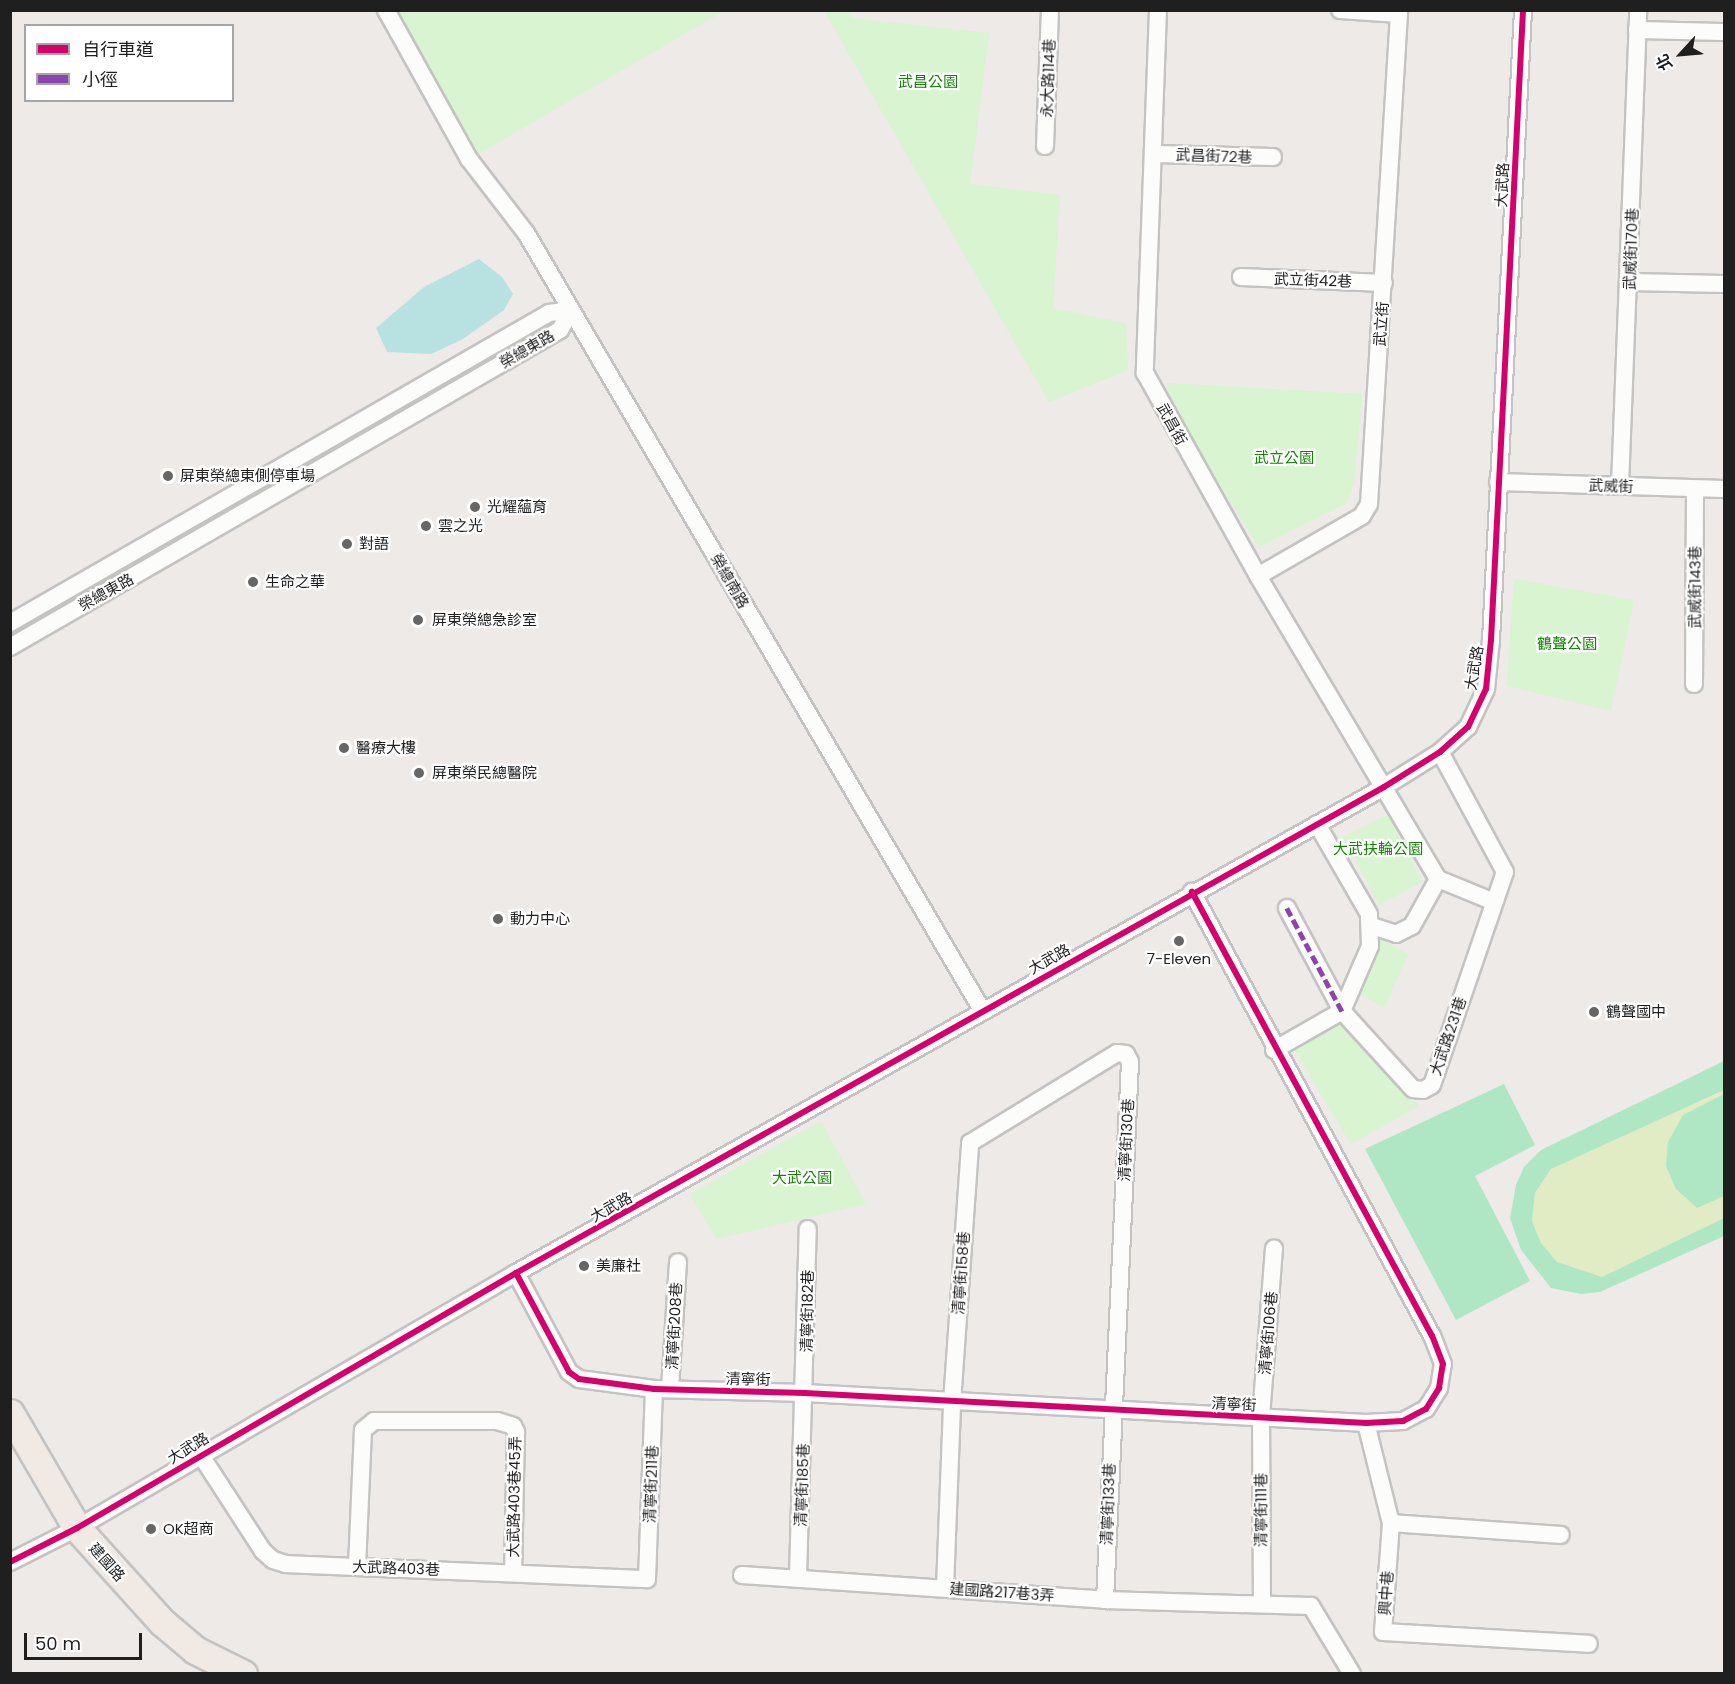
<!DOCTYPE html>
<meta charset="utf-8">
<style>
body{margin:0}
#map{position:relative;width:1735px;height:1684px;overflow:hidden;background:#edeae7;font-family:Poppins,"Noto Sans TC",sans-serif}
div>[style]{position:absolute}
.grass>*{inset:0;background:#e1ecc4}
.park>*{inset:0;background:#d8f4d1}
.pitch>*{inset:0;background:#afe7c4}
.water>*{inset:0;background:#b8e2e2}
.roads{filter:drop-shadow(2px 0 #c4c3c2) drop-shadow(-2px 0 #c4c3c2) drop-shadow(0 2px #c4c3c2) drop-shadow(0 -2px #c4c3c2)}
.street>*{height:16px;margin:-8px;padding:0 8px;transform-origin:8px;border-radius:8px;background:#fcfcfb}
.primary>*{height:27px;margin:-13.5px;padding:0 13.5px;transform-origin:13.5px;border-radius:13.5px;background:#f1e9e4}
.quiet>*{height:4.5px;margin-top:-2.25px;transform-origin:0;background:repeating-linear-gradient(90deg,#8e44ad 0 9px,transparent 0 13.5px)}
.cycleway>*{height:6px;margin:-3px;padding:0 3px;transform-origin:3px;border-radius:3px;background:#d6006c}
.dots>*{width:16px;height:16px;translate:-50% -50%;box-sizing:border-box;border:3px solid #fff;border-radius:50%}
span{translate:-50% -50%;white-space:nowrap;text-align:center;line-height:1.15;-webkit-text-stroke:4.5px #fff;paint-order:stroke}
.street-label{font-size:15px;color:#1f1f1f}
.park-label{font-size:15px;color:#148405}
.poi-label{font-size:15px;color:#1f1f1f}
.left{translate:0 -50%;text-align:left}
.frame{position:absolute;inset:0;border:12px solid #1f1f1f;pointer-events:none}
.legend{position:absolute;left:24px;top:24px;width:210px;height:78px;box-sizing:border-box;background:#fff;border:2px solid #a5a5a5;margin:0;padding:8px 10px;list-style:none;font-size:18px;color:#1f1f1f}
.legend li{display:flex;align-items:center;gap:12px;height:30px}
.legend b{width:30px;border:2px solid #a5a5a5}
.north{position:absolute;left:1651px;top:24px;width:60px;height:60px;-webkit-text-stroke:4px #fff;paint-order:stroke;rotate:244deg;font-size:16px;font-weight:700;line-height:24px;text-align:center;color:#1f1f1f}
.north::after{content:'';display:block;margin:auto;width:21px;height:27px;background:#1f1f1f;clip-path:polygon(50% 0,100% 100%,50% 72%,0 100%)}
.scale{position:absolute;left:24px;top:1633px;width:118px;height:27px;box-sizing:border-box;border:3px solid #1f1f1f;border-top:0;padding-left:8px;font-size:18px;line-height:21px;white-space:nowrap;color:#1f1f1f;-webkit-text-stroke:4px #fff;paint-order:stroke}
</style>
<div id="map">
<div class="grass">
<div style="clip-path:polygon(1724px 1090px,1724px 1218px,1602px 1277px,1557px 1262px,1541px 1243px,1532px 1221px,1535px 1193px,1551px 1169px)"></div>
</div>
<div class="park">
<div style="clip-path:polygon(392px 11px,724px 11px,475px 156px)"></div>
<div style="clip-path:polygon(824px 11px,848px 11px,850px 18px,989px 33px,970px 184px,1060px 195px,1053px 308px,1126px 323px,1128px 370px,1049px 402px)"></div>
<div style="clip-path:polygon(1167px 383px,1362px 394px,1354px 482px,1347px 503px,1259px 547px,1168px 404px)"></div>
<div style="clip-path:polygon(1514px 579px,1634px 600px,1611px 711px,1507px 686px)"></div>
<div style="clip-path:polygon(1389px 814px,1422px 882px,1379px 905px,1343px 837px)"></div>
<div style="clip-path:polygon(1378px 939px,1408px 954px,1384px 1008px,1353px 989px)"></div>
<div style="clip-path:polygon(1343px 1020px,1419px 1106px,1351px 1144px,1292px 1046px)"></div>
<div style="clip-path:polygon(821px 1121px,866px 1204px,716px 1239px,690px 1194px)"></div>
</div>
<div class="pitch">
<div style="clip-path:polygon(1724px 1061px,1724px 1090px,1551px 1169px,1535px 1193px,1532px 1221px,1541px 1243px,1557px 1262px,1602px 1277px,1724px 1218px,1724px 1236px,1600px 1292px,1581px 1294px,1551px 1288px,1521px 1250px,1510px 1218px,1516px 1185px,1524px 1167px,1541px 1150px)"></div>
<div style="clip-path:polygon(1504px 1084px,1535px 1145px,1475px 1176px,1530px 1281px,1456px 1320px,1365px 1149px)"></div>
<div style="clip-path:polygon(1724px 1094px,1724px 1196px,1697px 1208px,1676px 1189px,1666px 1166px,1668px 1142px,1683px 1115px)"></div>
</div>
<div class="water">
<div style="clip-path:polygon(479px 259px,502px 277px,513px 294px,504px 310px,463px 339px,431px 354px,387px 352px,376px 328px,424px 287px)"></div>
</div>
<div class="roads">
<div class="street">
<div style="left:386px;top:10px;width:171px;rotate:60.9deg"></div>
<div style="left:469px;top:159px;width:93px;rotate:52.4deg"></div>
<div style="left:526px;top:233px;width:901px;rotate:59.59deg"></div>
<div style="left:1158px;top:10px;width:363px;rotate:92.1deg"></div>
<div style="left:1145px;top:373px;width:232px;rotate:60.9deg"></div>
<div style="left:1258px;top:576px;width:352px;rotate:59.3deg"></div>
<div style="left:1438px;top:879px;width:61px;rotate:22.3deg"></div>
<div style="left:1340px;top:10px;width:59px;rotate:3.9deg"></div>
<div style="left:1637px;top:30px;width:87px;rotate:1.3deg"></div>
<div style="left:1045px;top:146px;width:136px;rotate:-87.9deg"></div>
<div style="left:1155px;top:154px;width:118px;rotate:1.5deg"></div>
<div style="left:1241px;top:277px;width:143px;rotate:2.4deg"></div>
<div style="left:1630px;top:282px;width:94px;rotate:1.2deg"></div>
<div style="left:1498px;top:482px;width:226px;rotate:1.8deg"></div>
<div style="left:1620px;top:486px;width:476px;rotate:-87.8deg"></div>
<div style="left:1258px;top:576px;width:120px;rotate:-30deg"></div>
<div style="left:1362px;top:516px;width:14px;rotate:-60deg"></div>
<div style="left:1369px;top:504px;width:495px;rotate:-86.5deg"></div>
<div style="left:10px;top:623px;width:622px;rotate:-29.9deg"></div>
<div style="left:549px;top:313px;width:22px;rotate:-8deg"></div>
<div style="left:10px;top:647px;width:635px;rotate:-29.96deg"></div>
<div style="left:560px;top:330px;width:23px;rotate:-61deg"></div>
<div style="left:1694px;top:684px;width:195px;rotate:-89.7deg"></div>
<div style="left:1287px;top:908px;width:117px;rotate:61.9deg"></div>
<div style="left:1342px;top:1011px;width:105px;rotate:47.7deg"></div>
<div style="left:1413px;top:1089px;width:10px;rotate:6deg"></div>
<div style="left:1423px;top:1090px;width:10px;rotate:-29deg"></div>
<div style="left:1432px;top:1085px;width:225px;rotate:-71.1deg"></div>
<div style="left:1505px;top:872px;width:136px;rotate:-118.4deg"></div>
<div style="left:1372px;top:926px;width:25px;rotate:18deg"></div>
<div style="left:1396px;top:934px;width:18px;rotate:-27deg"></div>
<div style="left:1412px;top:926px;width:54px;rotate:-61deg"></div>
<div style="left:1274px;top:1050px;width:78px;rotate:-29.8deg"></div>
<div style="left:1342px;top:1011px;width:71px;rotate:-66.7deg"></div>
<div style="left:1370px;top:946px;width:32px;rotate:-92deg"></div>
<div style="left:1369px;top:914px;width:104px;rotate:-120deg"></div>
<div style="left:516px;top:1273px;width:112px;rotate:61.8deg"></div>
<div style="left:569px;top:1372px;width:12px;rotate:35deg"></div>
<div style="left:579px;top:1379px;width:76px;rotate:7.6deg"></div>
<div style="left:654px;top:1389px;width:151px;rotate:1.5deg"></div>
<div style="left:805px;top:1393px;width:562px;rotate:3.06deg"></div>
<div style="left:1366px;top:1423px;width:37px;rotate:-3deg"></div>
<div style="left:1403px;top:1421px;width:26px;rotate:-28deg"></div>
<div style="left:1426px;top:1409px;width:25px;rotate:-58deg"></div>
<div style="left:1439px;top:1388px;width:24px;rotate:-81deg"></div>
<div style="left:1443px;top:1364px;width:30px;rotate:-111deg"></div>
<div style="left:1432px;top:1336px;width:505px;rotate:-118.39deg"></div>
<div style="left:670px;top:1389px;width:127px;rotate:-86.4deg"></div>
<div style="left:1366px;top:1423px;width:103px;rotate:76deg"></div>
<div style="left:1391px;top:1523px;width:109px;rotate:94.2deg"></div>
<div style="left:1383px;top:1632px;width:206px;rotate:3.3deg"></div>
<div style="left:200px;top:1454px;width:116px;rotate:57deg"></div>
<div style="left:263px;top:1551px;width:13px;rotate:42deg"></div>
<div style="left:273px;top:1560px;width:14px;rotate:17deg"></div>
<div style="left:286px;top:1564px;width:361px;rotate:2.4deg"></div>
<div style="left:647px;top:1579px;width:190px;rotate:-87.9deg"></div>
<div style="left:1391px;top:1523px;width:170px;rotate:4deg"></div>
<div style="left:10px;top:1562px;width:75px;rotate:-26.9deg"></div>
<div style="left:77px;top:1528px;width:508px;rotate:-30.15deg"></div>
<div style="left:516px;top:1273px;width:995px;rotate:-29.24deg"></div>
<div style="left:1384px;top:787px;width:66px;rotate:-32deg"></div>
<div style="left:1440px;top:752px;width:38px;rotate:-42deg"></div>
<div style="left:1468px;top:727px;width:42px;rotate:-64.7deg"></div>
<div style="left:1486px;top:689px;width:49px;rotate:-84.2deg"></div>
<div style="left:1491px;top:640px;width:631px;rotate:-87.09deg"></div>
<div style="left:357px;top:1567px;width:137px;rotate:-87.5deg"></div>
<div style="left:363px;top:1430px;width:14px;rotate:-39deg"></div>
<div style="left:374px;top:1421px;width:123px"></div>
<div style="left:497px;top:1421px;width:17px;rotate:17deg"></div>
<div style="left:513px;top:1426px;width:7px;rotate:63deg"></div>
<div style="left:516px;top:1432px;width:140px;rotate:91.2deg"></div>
<div style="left:742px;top:1575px;width:364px;rotate:3.9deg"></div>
<div style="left:1105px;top:1600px;width:206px;rotate:1.7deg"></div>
<div style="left:1311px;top:1606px;width:79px;rotate:58.9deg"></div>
<div style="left:798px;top:1577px;width:348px;rotate:-88.4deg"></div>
<div style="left:945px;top:1588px;width:185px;rotate:-87.8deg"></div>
<div style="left:952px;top:1403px;width:261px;rotate:-86deg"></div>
<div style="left:970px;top:1143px;width:172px;rotate:-31.5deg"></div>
<div style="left:1117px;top:1053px;width:9px;rotate:6deg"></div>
<div style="left:1126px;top:1054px;width:9px;rotate:63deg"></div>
<div style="left:1130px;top:1062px;width:539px;rotate:92.66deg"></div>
<div style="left:1262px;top:1603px;width:186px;rotate:-90.3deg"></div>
<div style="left:1261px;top:1417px;width:169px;rotate:-85.6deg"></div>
</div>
<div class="primary">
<div style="left:10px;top:1413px;width:133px;rotate:59.8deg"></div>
<div style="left:77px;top:1528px;width:127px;rotate:47.9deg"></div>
<div style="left:162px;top:1622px;width:43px;rotate:40.3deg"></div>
<div style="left:195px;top:1650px;width:54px;rotate:26.6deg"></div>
</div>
</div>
<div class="quiet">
<div style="left:1287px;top:908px;width:117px;rotate:61.9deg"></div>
</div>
<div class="cycleway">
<div style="left:516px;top:1273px;width:112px;rotate:61.8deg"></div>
<div style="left:569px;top:1372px;width:12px;rotate:35deg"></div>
<div style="left:579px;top:1379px;width:76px;rotate:7.6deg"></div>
<div style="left:654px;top:1389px;width:151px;rotate:1.5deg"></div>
<div style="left:805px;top:1393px;width:562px;rotate:3.06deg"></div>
<div style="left:1366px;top:1423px;width:37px;rotate:-3deg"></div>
<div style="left:1403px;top:1421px;width:26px;rotate:-28deg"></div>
<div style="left:1426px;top:1409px;width:25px;rotate:-58deg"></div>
<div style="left:1439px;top:1388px;width:24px;rotate:-81deg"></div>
<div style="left:1443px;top:1364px;width:30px;rotate:-111deg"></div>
<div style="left:1432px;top:1336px;width:505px;rotate:-118.39deg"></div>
<div style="left:10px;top:1562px;width:75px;rotate:-26.9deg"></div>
<div style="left:77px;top:1528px;width:508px;rotate:-30.15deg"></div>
<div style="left:516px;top:1273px;width:995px;rotate:-29.24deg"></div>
<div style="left:1384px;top:787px;width:66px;rotate:-32deg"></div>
<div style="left:1440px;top:752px;width:38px;rotate:-42deg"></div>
<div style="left:1468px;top:727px;width:42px;rotate:-64.7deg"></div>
<div style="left:1486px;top:689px;width:49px;rotate:-84.2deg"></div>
<div style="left:1491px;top:640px;width:631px;rotate:-87.09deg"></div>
</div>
<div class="dots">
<div style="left:168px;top:476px;background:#676665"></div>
<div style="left:475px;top:507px;background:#676665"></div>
<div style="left:426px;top:526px;background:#676665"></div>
<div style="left:347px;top:544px;background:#676665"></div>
<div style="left:253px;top:582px;background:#676665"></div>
<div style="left:418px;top:620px;background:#676665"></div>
<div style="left:344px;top:748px;background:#676665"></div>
<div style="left:419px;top:773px;background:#676665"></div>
<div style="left:498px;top:919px;background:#676665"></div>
<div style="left:1179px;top:941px;background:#676665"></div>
<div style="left:1594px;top:1012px;background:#676665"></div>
<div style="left:584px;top:1266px;background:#676665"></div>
<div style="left:151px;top:1529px;background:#676665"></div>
</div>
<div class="street-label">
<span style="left:1048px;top:78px;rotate:-88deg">永大路114巷</span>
<span style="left:1214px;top:156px;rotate:2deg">武昌街72巷</span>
<span style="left:1502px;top:185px;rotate:-87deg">大武路</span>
<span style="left:1631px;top:249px;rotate:-88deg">武威街170巷</span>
<span style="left:1313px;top:280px;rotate:2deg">武立街42巷</span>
<span style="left:1381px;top:324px;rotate:-86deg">武立街</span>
<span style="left:527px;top:349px;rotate:-30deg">榮總東路</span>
<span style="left:1172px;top:424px;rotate:61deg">武昌街</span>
<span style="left:1611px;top:486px;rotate:2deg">武威街</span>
<span style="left:730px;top:581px;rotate:60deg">榮總南路</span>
<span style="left:1695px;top:587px;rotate:-90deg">武威街143巷</span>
<span style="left:106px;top:592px;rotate:-29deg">榮總東路</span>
<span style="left:1474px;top:668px;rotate:-80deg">大武路</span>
<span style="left:1049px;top:959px;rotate:-29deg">大武路</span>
<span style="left:1448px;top:1036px;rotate:-71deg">大武路231巷</span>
<span style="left:1126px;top:1140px;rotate:-87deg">清寧街130巷</span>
<span style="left:611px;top:1207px;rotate:-29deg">大武路</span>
<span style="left:961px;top:1273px;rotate:-86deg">清寧街158巷</span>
<span style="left:807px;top:1311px;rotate:-89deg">清寧街182巷</span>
<span style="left:674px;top:1326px;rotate:-87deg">清寧街208巷</span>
<span style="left:1268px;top:1333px;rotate:-85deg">清寧街106巷</span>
<span style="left:748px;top:1379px;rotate:1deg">清寧街</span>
<span style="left:1234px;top:1404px;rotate:3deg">清寧街</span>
<span style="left:188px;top:1448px;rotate:-31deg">大武路</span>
<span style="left:651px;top:1484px;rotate:-88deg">清寧街211巷</span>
<span style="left:802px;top:1485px;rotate:-88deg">清寧街185巷</span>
<span style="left:514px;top:1497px;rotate:-89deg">大武路403巷45弄</span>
<span style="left:1108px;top:1504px;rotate:-88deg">清寧街133巷</span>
<span style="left:1261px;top:1510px;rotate:-90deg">清寧街111巷</span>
<span style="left:107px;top:1562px;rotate:48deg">建國路</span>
<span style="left:396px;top:1568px;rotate:2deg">大武路403巷</span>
<span style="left:1002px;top:1592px;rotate:4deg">建國路217巷3弄</span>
<span style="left:1386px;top:1593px;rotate:-86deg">興中巷</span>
</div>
<div class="park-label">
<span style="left:928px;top:82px">武昌公園</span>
<span style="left:1284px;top:458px">武立公園</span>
<span style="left:1567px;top:644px">鶴聲公園</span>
<span style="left:1378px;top:849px">大武扶輪公園</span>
<span style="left:802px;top:1178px">大武公園</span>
</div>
<div class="poi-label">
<span class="left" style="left:180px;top:476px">屏東榮總東側停車場</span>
<span class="left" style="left:487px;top:507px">光耀蘊育</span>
<span class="left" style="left:438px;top:526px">雲之光</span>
<span class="left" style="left:359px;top:544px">對語</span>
<span class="left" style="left:265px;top:582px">生命之華</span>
<span class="left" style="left:432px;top:620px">屏東榮總急診室</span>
<span class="left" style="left:356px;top:748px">醫療大樓</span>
<span class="left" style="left:432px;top:773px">屏東榮民總醫院</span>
<span class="left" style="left:510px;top:919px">動力中心</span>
<span style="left:1179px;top:959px">7-Eleven</span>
<span class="left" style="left:1606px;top:1012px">鶴聲國中</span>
<span class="left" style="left:596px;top:1266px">美廉社</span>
<span class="left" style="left:163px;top:1529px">OK超商</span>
</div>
<div class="frame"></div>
<ul class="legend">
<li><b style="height:8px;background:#d6006c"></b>自行車道</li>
<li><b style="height:8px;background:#8e44ad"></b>小徑</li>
</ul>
<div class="north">北</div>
<div class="scale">50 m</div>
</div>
